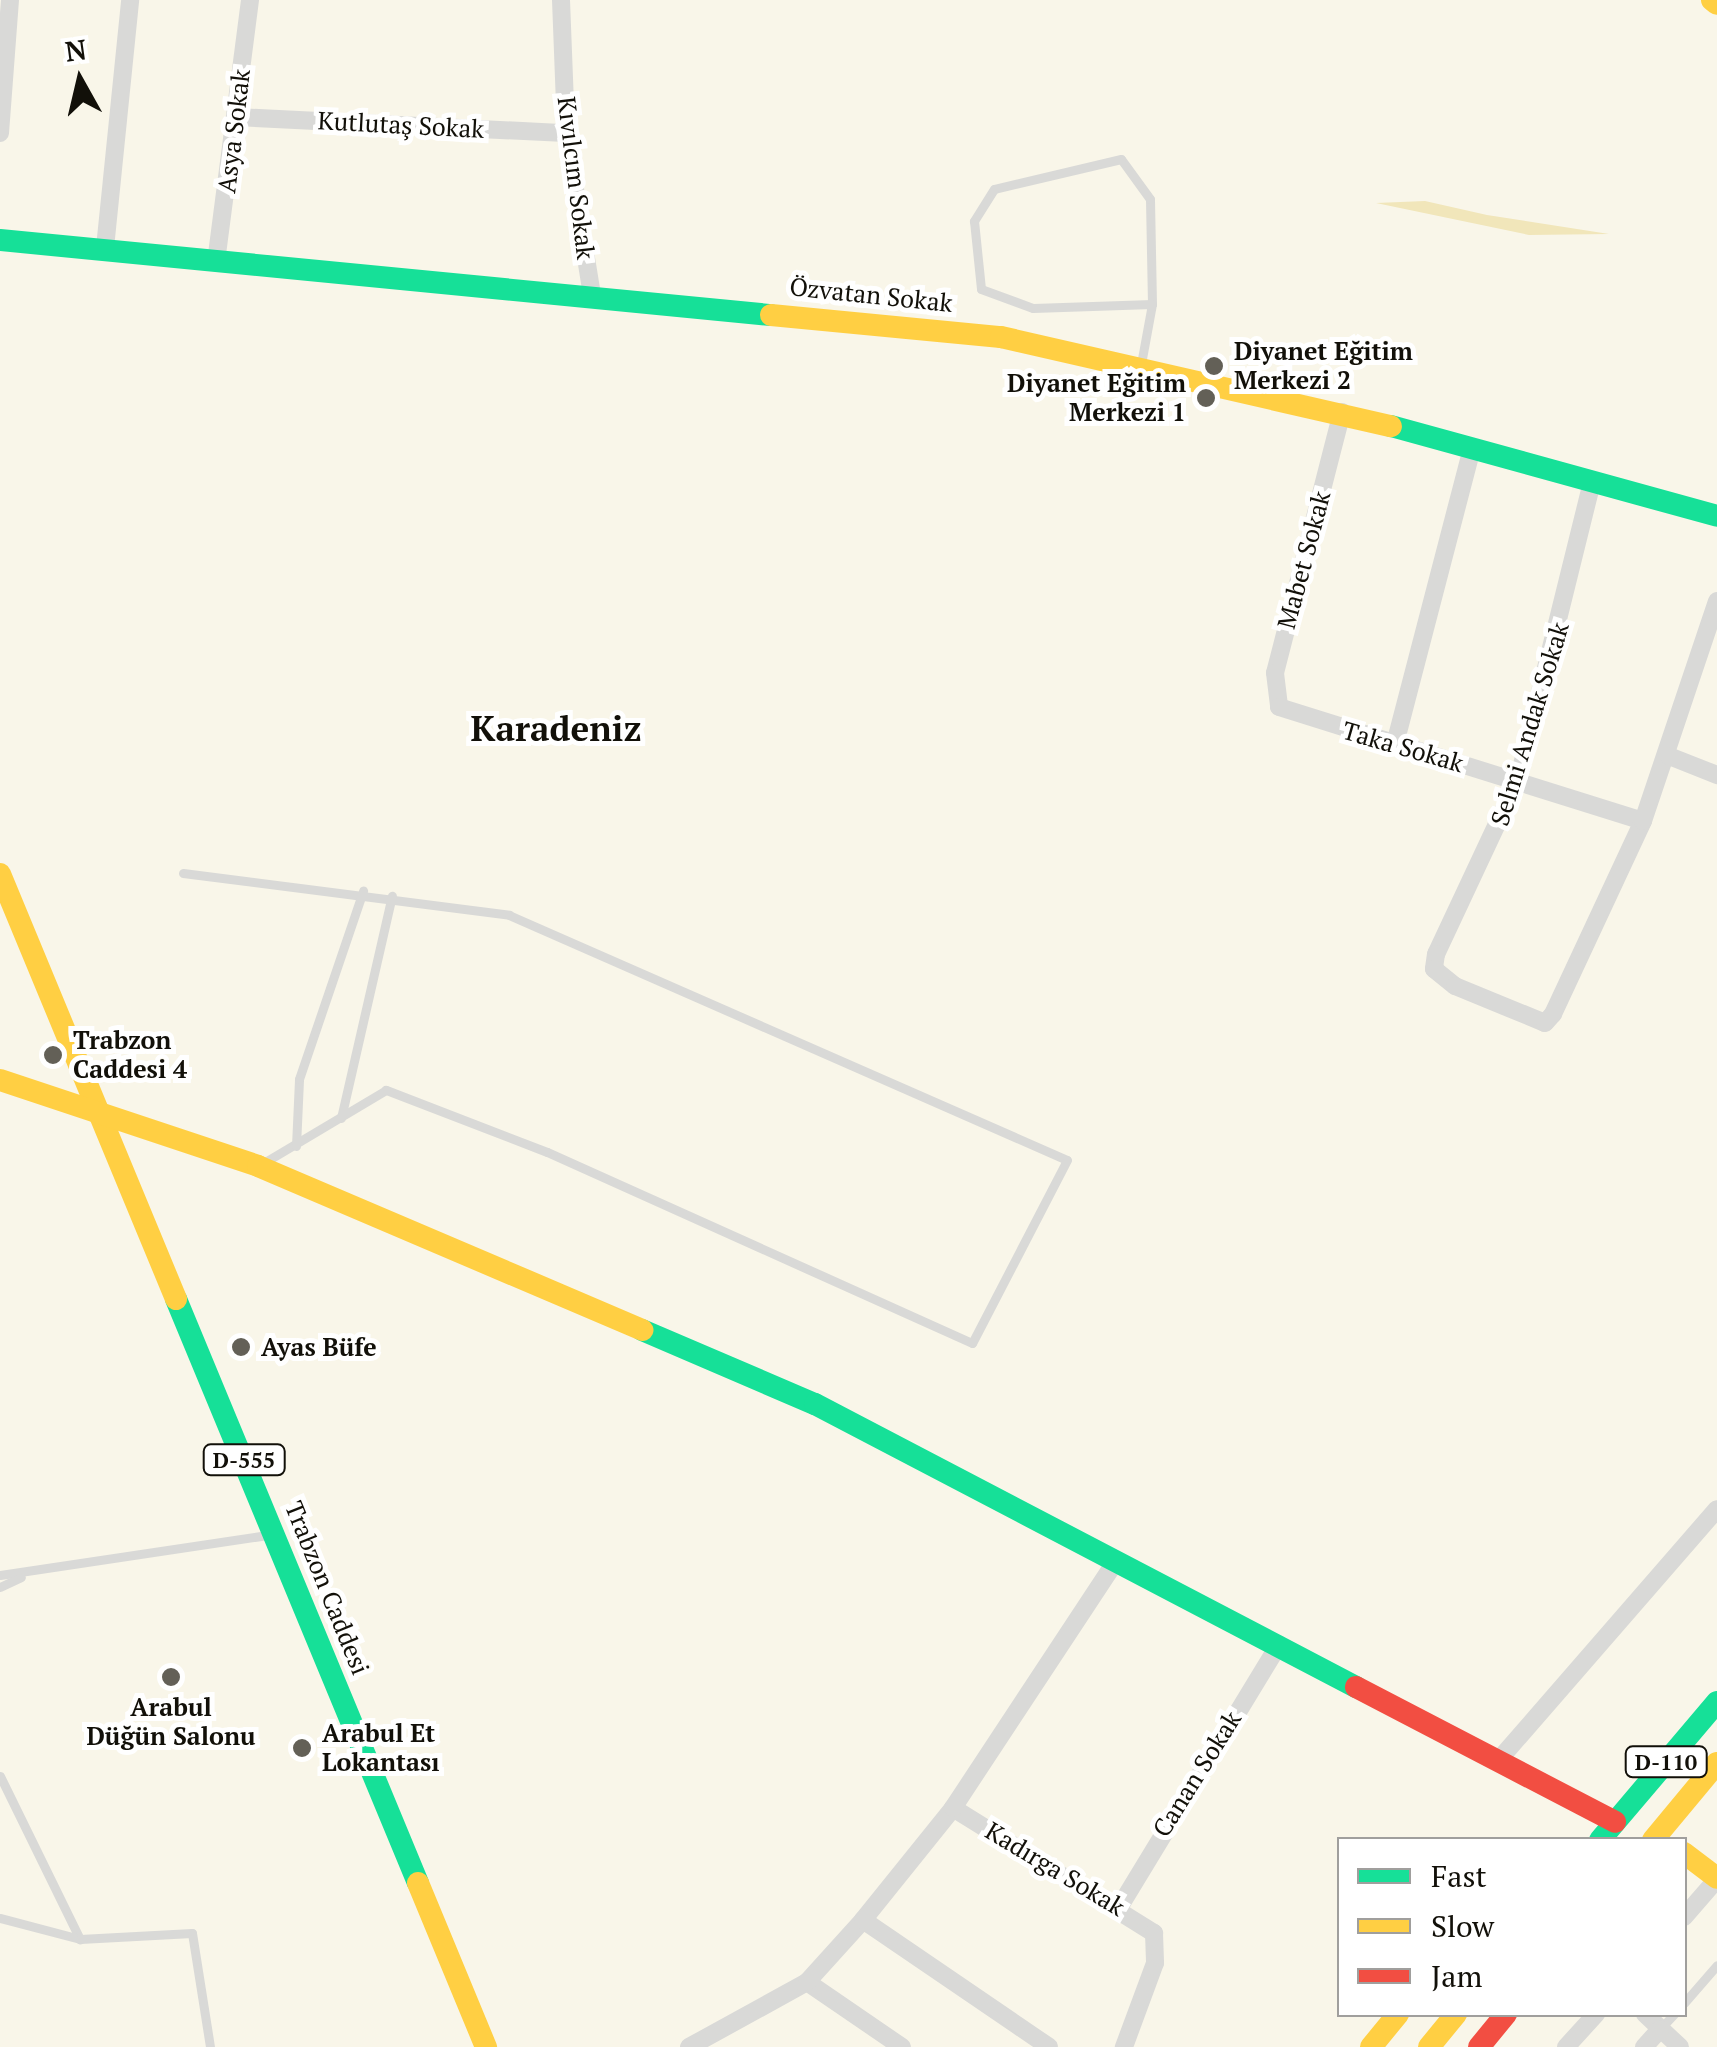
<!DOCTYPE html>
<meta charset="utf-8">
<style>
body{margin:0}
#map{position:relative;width:1717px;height:2047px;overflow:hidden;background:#f9f6e9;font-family:"PT Serif",serif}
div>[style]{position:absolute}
.green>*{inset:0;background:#f1e6ba}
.lane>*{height:9px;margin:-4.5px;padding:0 4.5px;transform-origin:4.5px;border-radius:4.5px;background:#d9d9d7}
.street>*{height:18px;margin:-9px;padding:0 9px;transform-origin:9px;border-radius:9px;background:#d9d9d7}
.fast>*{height:22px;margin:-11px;padding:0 11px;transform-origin:11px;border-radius:11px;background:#16e098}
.slow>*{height:22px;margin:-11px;padding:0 11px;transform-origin:11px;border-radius:11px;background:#ffcf43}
.jam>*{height:22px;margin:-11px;padding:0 11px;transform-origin:11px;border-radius:11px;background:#f24e42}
.dots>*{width:28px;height:28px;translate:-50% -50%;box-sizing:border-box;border:5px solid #fff;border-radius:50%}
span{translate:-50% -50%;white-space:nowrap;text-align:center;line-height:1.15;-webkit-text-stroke:10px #fff;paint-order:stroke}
.shield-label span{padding:2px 8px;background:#fff;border:2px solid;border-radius:8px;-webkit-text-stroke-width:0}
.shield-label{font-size:22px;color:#121009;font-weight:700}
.street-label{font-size:25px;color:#121009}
.poi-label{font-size:25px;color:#121009;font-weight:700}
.left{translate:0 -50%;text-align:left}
.right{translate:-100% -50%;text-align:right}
.district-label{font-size:35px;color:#121009;font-weight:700}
.legend{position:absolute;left:1337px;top:1837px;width:350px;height:180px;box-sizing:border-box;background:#fff;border:2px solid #a09f9d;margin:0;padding:12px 18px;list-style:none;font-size:30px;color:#121009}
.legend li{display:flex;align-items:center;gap:20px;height:50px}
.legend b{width:50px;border:2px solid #a09f9d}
.north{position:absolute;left:30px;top:30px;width:100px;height:100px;-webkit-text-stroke:8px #fff;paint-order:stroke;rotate:352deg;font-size:28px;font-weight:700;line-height:40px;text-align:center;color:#121009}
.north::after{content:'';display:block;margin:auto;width:35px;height:45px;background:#121009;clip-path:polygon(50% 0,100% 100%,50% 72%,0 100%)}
</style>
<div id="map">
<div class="green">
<div style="clip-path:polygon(1425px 201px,1487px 215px,1609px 234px,1529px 235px,1376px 203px)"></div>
</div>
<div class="lane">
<div style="left:1141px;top:364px;width:61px;rotate:-79.6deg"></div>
<div style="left:1152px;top:304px;width:105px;rotate:-91.1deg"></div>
<div style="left:1150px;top:199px;width:49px;rotate:-125.9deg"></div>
<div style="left:1121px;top:159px;width:130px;rotate:166.7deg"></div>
<div style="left:994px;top:189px;width:38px;rotate:122deg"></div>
<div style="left:974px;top:221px;width:68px;rotate:84.1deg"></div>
<div style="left:981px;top:289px;width:55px;rotate:20.1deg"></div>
<div style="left:1033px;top:308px;width:119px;rotate:-1.9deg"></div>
<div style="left:183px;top:873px;width:329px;rotate:7.3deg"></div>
<div style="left:509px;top:915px;width:609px;rotate:23.7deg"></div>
<div style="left:1067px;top:1160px;width:206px;rotate:117.4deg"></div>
<div style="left:972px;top:1343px;width:466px;rotate:-155.8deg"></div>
<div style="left:547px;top:1152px;width:173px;rotate:-158.9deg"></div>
<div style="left:386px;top:1090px;width:141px;rotate:149.2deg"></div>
<div style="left:341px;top:1118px;width:228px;rotate:-77.1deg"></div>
<div style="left:296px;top:1146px;width:67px;rotate:-87.4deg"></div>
<div style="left:299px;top:1079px;width:199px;rotate:-71.2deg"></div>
<div style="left:0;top:1575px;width:272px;rotate:-8.5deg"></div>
<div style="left:0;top:1587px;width:23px;rotate:-25deg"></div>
<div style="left:0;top:1776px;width:182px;rotate:63.9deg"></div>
<div style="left:80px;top:1939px;width:83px;rotate:-165.3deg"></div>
<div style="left:80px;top:1939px;width:112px;rotate:-3.1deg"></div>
<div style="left:192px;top:1933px;width:115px;rotate:81deg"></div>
<div style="left:1684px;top:2003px;width:50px;rotate:-49deg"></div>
<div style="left:1660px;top:2029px;width:21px;rotate:-47deg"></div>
</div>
<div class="street">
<div style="left:561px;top:0;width:133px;rotate:87.8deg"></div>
<div style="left:566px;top:133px;width:164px;rotate:80.9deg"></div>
<div style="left:236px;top:117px;width:330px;rotate:2.8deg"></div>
<div style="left:0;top:133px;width:133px;rotate:-85.7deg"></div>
<div style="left:105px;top:248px;width:249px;rotate:-84.2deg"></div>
<div style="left:216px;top:262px;width:264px;rotate:-82.6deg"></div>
<div style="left:1342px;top:412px;width:269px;rotate:104.4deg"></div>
<div style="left:1275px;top:673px;width:34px;rotate:83deg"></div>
<div style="left:1279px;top:707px;width:381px;rotate:17.4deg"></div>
<div style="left:1592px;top:482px;width:304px;rotate:103.9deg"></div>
<div style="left:1519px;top:777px;width:195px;rotate:115.1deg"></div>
<div style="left:1436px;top:954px;width:15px;rotate:98deg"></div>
<div style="left:1434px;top:969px;width:27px;rotate:39deg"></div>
<div style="left:1455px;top:986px;width:97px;rotate:22.3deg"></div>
<div style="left:1545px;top:1023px;width:12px;rotate:-48deg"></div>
<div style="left:1553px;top:1014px;width:213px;rotate:-65deg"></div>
<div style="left:1643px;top:821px;width:232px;rotate:-71.4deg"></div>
<div style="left:1396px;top:740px;width:302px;rotate:-75.4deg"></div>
<div style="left:1669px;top:756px;width:52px;rotate:21.6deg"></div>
<div style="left:1497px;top:1762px;width:335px;rotate:-49deg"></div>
<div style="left:953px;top:1808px;width:237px;rotate:31.9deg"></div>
<div style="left:1154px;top:1933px;width:30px;rotate:88deg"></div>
<div style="left:1155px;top:1963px;width:90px;rotate:110.3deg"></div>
<div style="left:1120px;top:1906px;width:306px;rotate:-58.7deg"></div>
<div style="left:1684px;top:1917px;width:50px;rotate:-49deg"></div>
<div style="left:863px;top:1920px;width:225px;rotate:34.3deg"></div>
<div style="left:807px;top:1982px;width:115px;rotate:34.4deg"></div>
<div style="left:1645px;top:2014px;width:48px;rotate:43.3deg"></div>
<div style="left:689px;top:2047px;width:135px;rotate:-28.8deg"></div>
<div style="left:807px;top:1982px;width:84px;rotate:-47.9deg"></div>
<div style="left:863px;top:1920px;width:144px;rotate:-51.2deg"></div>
<div style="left:953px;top:1808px;width:295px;rotate:-56.6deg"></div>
<div style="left:1566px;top:2047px;width:45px;rotate:-47.7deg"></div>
<div style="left:1644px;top:2047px;width:24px;rotate:-48deg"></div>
</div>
<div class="fast">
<div style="left:0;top:240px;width:775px;rotate:5.56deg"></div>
<div style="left:1391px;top:426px;width:338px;rotate:15.4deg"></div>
<div style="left:176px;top:1299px;width:632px;rotate:67.49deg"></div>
<div style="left:642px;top:1330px;width:188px;rotate:23.2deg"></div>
<div style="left:815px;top:1404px;width:611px;rotate:27.61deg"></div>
<div style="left:1600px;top:1840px;width:181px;rotate:-49.7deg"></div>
</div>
<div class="slow">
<div style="left:1712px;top:0;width:6px;rotate:39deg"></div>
<div style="left:771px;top:315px;width:231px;rotate:5.5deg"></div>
<div style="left:1001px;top:337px;width:400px;rotate:12.9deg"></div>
<div style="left:0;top:874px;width:460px;rotate:67.5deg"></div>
<div style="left:0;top:1080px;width:272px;rotate:18.4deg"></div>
<div style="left:258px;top:1166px;width:418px;rotate:23.1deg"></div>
<div style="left:1653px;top:1840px;width:100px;rotate:-50.3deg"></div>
<div style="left:1684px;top:1853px;width:41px;rotate:37.1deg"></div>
<div style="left:418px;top:1883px;width:178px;rotate:67.5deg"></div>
<div style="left:1371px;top:2047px;width:43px;rotate:-50.7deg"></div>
<div style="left:1429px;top:2047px;width:43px;rotate:-50.7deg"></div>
</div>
<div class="jam">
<div style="left:1356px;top:1687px;width:292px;rotate:27.5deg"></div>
<div style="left:1479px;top:2047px;width:43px;rotate:-50.7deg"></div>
</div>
<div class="dots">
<div style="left:1214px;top:366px;background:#636057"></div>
<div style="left:1206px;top:398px;background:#636057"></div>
<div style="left:53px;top:1055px;background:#636057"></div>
<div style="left:241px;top:1347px;background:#636057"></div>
<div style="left:171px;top:1677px;background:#636057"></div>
<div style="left:302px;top:1748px;background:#636057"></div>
</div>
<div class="shield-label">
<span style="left:244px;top:1460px">D-555</span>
<span style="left:1666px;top:1762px">D-110</span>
</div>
<div class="street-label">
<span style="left:401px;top:125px;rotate:3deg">Kutlutaş Sokak</span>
<span style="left:234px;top:131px;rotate:-83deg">Asya Sokak</span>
<span style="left:576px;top:178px;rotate:83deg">Kıvılcım Sokak</span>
<span style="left:871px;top:295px;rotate:6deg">Özvatan Sokak</span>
<span style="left:1304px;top:560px;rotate:-75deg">Mabet Sokak</span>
<span style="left:1530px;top:724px;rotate:-73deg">Selmi Andak Sokak</span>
<span style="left:1403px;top:747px;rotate:16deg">Taka Sokak</span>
<span style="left:327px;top:1588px;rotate:68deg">Trabzon Caddesi</span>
<span style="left:1197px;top:1774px;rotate:-58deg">Canan Sokak</span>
<span style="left:1055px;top:1869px;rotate:31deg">Kadırga Sokak</span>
</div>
<div class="poi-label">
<span class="left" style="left:1234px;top:366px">Diyanet Eğitim<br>Merkezi 2</span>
<span class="right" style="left:1186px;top:398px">Diyanet Eğitim<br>Merkezi 1</span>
<span class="left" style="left:73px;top:1055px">Trabzon<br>Caddesi 4</span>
<span class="left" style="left:261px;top:1347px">Ayas Büfe</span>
<span style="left:171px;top:1722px">Arabul<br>Düğün Salonu</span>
<span class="left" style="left:322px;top:1748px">Arabul Et<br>Lokantası</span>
</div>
<div class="district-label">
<span style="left:556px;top:728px">Karadeniz</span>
</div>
<ul class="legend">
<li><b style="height:12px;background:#16e098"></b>Fast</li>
<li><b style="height:12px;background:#ffcf43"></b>Slow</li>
<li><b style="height:12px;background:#f24e42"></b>Jam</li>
</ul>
<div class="north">N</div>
</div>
